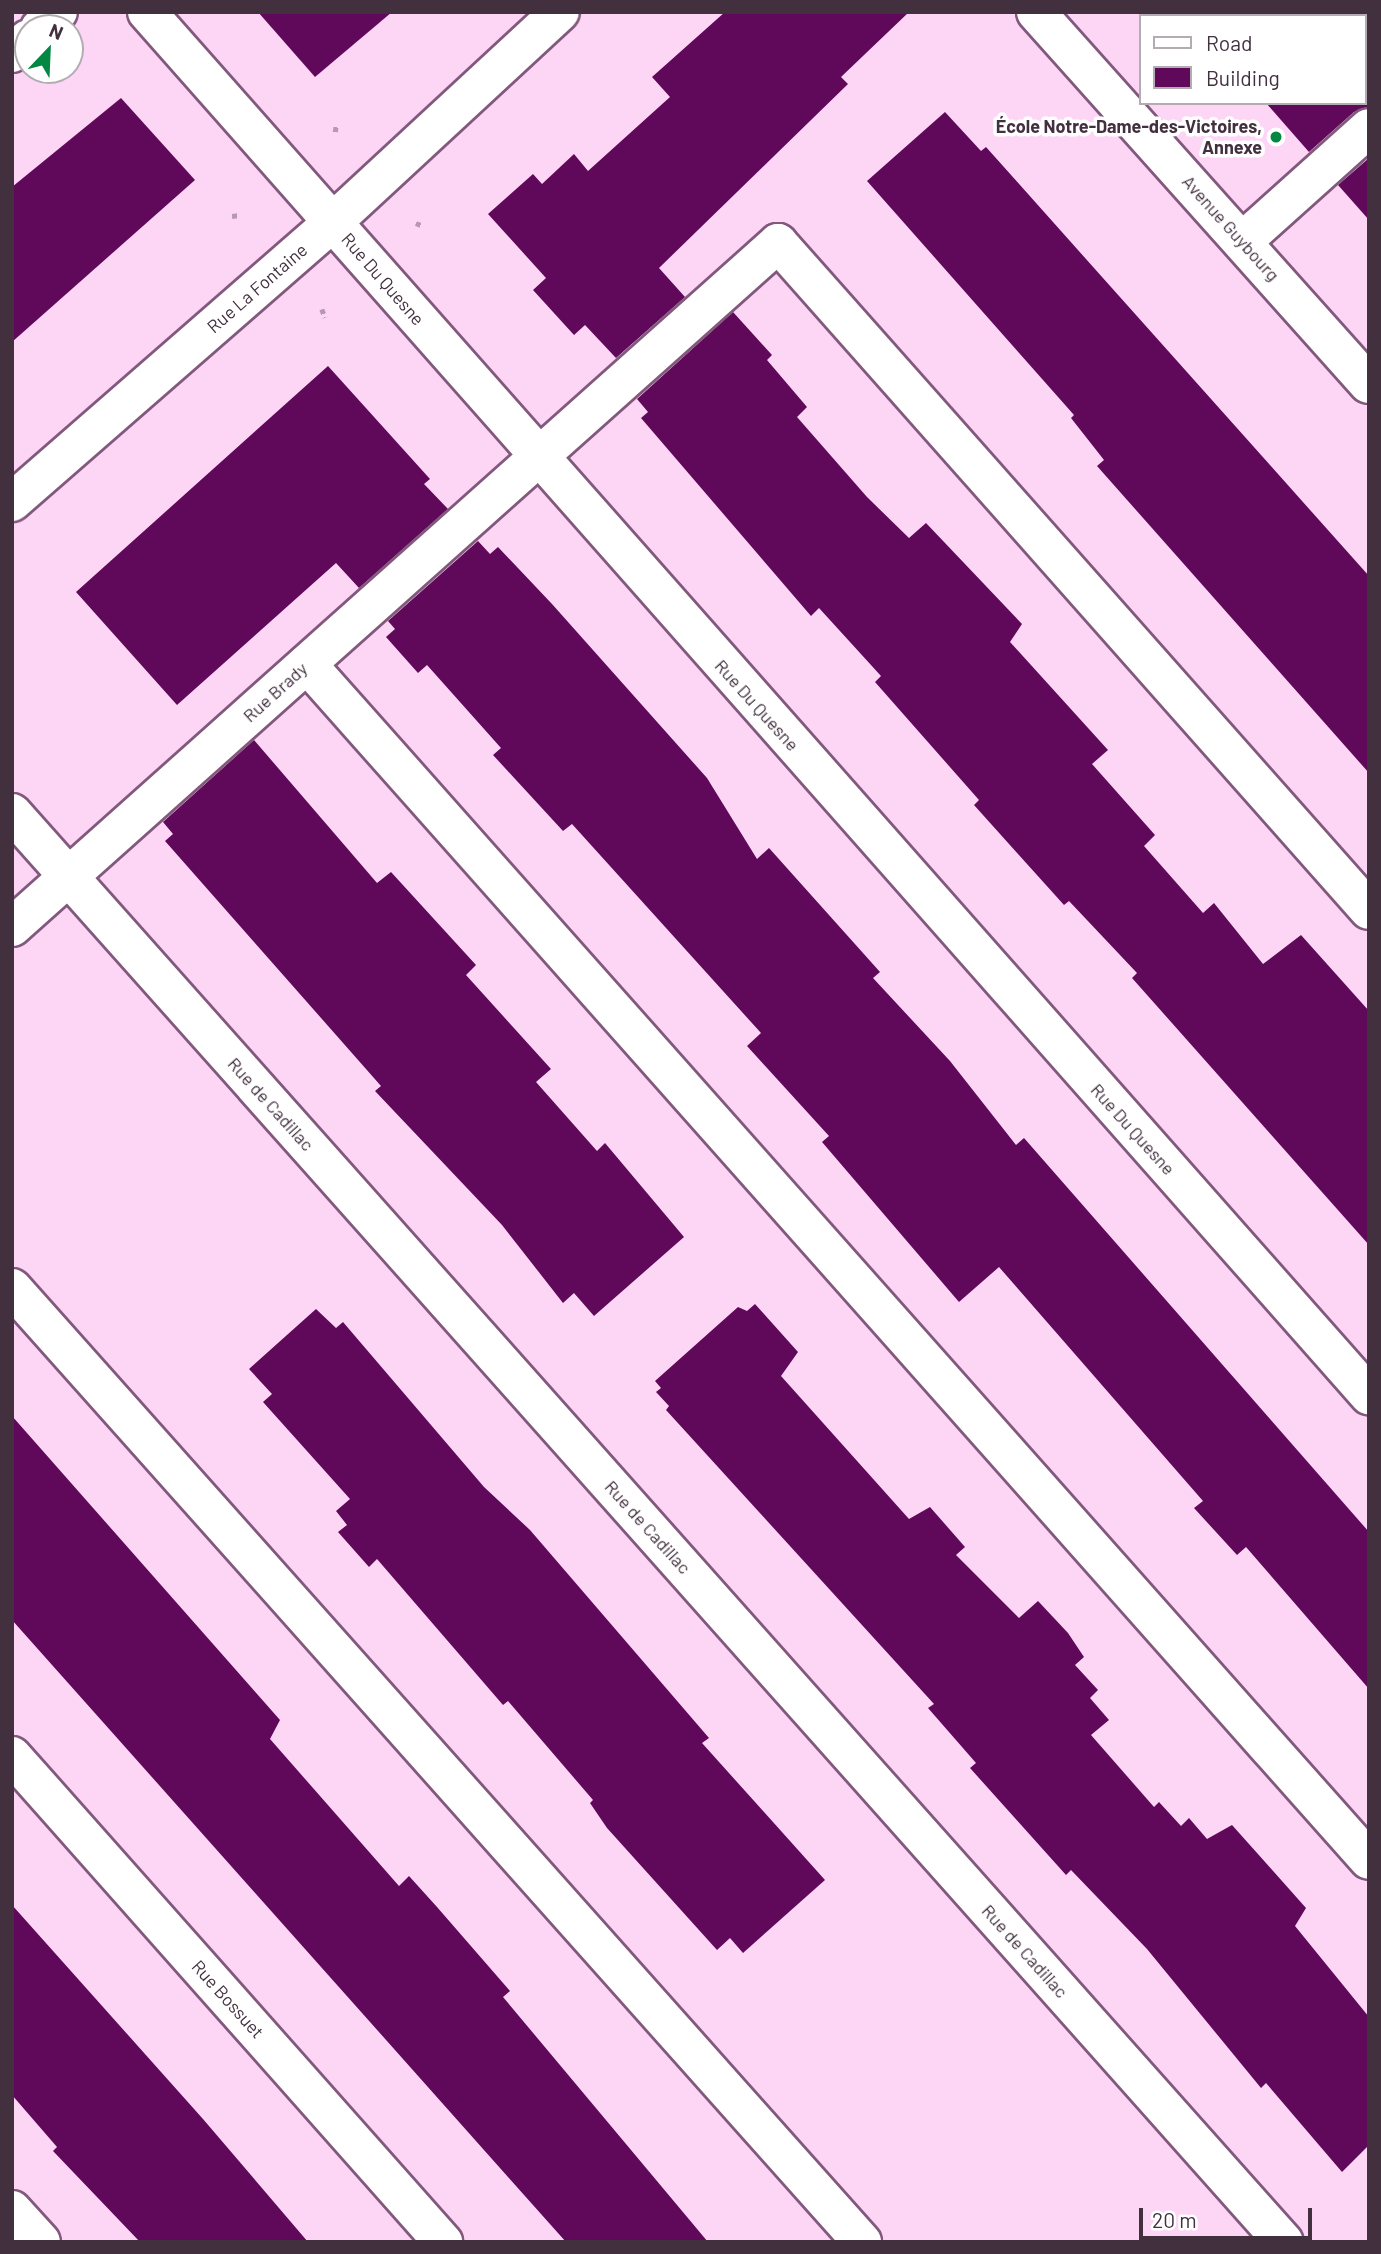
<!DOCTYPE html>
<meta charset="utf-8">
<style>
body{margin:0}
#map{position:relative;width:1381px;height:2254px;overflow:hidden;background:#fdd6f6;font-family:Barlow,sans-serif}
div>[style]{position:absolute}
.building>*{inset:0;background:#60085a}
.path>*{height:4.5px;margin-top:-2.25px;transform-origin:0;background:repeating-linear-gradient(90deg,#b798b2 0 5px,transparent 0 8.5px)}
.roads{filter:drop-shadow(2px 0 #82597c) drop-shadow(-2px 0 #82597c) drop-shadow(0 2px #82597c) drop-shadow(0 -2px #82597c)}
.minor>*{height:38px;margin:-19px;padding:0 19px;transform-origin:19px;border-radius:19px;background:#fff}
.dots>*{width:19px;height:19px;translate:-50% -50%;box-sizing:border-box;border:4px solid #fff;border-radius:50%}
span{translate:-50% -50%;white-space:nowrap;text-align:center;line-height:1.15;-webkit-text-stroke:7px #fff;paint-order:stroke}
.poi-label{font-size:18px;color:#42303f;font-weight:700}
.right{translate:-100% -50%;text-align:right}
.street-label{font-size:18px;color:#42303f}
.frame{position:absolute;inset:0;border:14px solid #42303f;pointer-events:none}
.legend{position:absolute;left:1139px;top:14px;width:228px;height:91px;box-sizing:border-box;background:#fff;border:2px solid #b3acb2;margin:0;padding:9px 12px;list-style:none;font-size:21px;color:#42303f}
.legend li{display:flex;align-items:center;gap:14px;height:35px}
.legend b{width:35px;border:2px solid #b3acb2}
.north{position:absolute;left:14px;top:14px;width:70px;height:70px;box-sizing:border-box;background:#fff;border:2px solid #b3acb2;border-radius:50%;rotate:23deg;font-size:19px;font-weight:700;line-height:28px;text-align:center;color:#42303f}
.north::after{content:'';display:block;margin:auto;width:24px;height:32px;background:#028843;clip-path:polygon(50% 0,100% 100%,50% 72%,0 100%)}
.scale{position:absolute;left:1139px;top:2208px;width:173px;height:32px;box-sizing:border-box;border:4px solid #42303f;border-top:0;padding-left:9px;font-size:21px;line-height:24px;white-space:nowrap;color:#42303f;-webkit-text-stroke:5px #fff;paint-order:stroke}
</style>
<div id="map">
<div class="building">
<div style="clip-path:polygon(258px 12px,392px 12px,315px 77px)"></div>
<div style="clip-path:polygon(725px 12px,909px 12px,841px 77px,848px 84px,659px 268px,685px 297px,616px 358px,585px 325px,574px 335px,533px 290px,546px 278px,488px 214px,533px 174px,542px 184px,574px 154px,588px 171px,670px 97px,652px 77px)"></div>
<div style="clip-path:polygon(121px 98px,195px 180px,12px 342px,12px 187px)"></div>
<div style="clip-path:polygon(1266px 103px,1369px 103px,1369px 107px,1354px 112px,1309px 152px)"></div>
<div style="clip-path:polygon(945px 112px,981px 151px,986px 147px,1369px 576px,1369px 773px,1097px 466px,1104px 460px,1071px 418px,1074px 415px,867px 181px)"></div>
<div style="clip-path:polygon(1369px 158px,1369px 220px,1338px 185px)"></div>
<div style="clip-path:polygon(733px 312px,772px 355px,767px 360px,807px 407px,797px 417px,867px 497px,909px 538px,926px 523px,1022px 624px,1010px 642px,1108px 750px,1092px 764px,1155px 835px,1144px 846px,1203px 913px,1214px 903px,1263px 964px,1301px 935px,1369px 1011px,1369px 1245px,1132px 978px,1137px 973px,1069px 901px,1064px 905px,974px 805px,979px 800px,875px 682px,881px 676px,819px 608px,811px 616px,641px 418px,648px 412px,637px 399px)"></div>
<div style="clip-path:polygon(328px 366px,430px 479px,424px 484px,448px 509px,359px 588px,336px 563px,177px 705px,76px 592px)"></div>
<div style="clip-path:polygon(478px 541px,490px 554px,498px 547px,552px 604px,707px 778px,757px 859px,769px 848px,880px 972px,873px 978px,950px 1061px,1016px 1145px,1024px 1138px,1369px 1532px,1369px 1689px,1246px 1547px,1237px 1555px,1194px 1508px,1203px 1501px,999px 1267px,959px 1302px,822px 1142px,829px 1136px,747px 1046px,761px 1033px,572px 824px,563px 831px,493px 755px,501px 748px,427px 665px,418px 673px,386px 637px,395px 629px,388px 621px)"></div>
<div style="clip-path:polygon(254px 740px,377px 883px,391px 872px,476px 965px,466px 975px,551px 1069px,536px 1082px,597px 1151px,605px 1143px,684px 1237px,594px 1316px,574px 1293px,563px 1303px,502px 1225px,375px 1091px,381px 1086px,165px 841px,173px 834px,163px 822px)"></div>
<div style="clip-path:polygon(755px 1304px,798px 1352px,781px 1376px,909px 1519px,930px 1507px,965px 1547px,956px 1555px,1019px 1618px,1038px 1601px,1068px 1633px,1084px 1657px,1075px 1665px,1098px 1690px,1090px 1698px,1109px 1720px,1091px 1735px,1154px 1807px,1159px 1802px,1181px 1826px,1189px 1818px,1207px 1839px,1232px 1825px,1306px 1908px,1295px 1926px,1369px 2017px,1369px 2145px,1342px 2172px,1266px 2083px,1261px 2088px,1147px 1949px,1071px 1870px,1066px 1875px,970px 1768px,976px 1763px,928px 1708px,934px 1704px,666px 1410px,669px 1406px,656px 1392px,661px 1388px,655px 1381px,738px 1307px,747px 1311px)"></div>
<div style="clip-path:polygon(316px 1309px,336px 1328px,343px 1322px,484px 1487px,530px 1530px,709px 1738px,702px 1743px,825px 1880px,743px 1953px,730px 1938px,717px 1950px,607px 1828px,590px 1803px,593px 1800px,508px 1701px,503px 1705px,377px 1559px,369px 1567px,338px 1532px,347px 1525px,336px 1511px,350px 1499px,263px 1402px,272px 1394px,249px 1369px)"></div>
<div style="clip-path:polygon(12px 1416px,280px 1720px,270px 1739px,399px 1886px,409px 1876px,437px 1907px,510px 1991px,503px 1997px,708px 2242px,566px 2242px,12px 1620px)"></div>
<div style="clip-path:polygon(12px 1905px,203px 2119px,308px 2242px,140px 2242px,53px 2151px,57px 2147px,12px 2095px)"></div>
</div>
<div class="path">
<div style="left:335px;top:132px;width:7px;rotate:-82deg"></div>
<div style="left:232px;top:216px;width:8px;rotate:-7deg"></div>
<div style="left:416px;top:223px;width:5px;rotate:22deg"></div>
<div style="left:322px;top:309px;width:9px;rotate:69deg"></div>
</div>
<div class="roads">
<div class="minor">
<div style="left:147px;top:12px;width:1846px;rotate:48.54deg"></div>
<div style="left:1036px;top:12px;width:499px;rotate:48.2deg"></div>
<div style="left:40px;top:28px;width:24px;rotate:-42deg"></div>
<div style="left:12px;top:53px;width:21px;rotate:-41deg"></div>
<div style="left:1243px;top:241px;width:169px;rotate:-41.9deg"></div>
<div style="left:12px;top:502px;width:426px;rotate:-41.1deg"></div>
<div style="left:333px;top:222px;width:309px;rotate:-42.8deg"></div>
<div style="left:307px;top:664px;width:1599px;rotate:48.4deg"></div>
<div style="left:12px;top:813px;width:1913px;rotate:48.33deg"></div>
<div style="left:12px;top:927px;width:1027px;rotate:-41.76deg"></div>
<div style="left:778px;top:243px;width:891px;rotate:48.46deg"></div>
<div style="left:12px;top:1288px;width:1278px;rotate:48.3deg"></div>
<div style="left:12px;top:1756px;width:650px;rotate:48.43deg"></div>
<div style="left:12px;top:2210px;width:43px;rotate:47.8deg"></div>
</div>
</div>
<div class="dots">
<div style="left:1276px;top:137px;background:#028843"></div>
</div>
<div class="poi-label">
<span class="right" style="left:1262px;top:137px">École Notre-Dame-des-Victoires,<br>Annexe</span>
</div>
<div class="street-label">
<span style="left:1231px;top:228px;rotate:48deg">Avenue Guybourg</span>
<span style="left:383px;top:279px;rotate:49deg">Rue Du Quesne</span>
<span style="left:257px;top:288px;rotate:-41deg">Rue La Fontaine</span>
<span style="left:275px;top:692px;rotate:-42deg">Rue Brady</span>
<span style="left:757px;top:705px;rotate:48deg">Rue Du Quesne</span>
<span style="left:271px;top:1104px;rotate:48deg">Rue de Cadillac</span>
<span style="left:1133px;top:1129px;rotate:48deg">Rue Du Quesne</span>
<span style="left:648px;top:1527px;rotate:48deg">Rue de Cadillac</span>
<span style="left:1025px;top:1951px;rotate:48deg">Rue de Cadillac</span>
<span style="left:228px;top:1999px;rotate:48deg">Rue Bossuet</span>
</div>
<div class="frame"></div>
<ul class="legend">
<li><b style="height:9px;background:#fff"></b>Road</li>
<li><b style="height:19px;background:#60085a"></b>Building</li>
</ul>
<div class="north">N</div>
<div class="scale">20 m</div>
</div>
